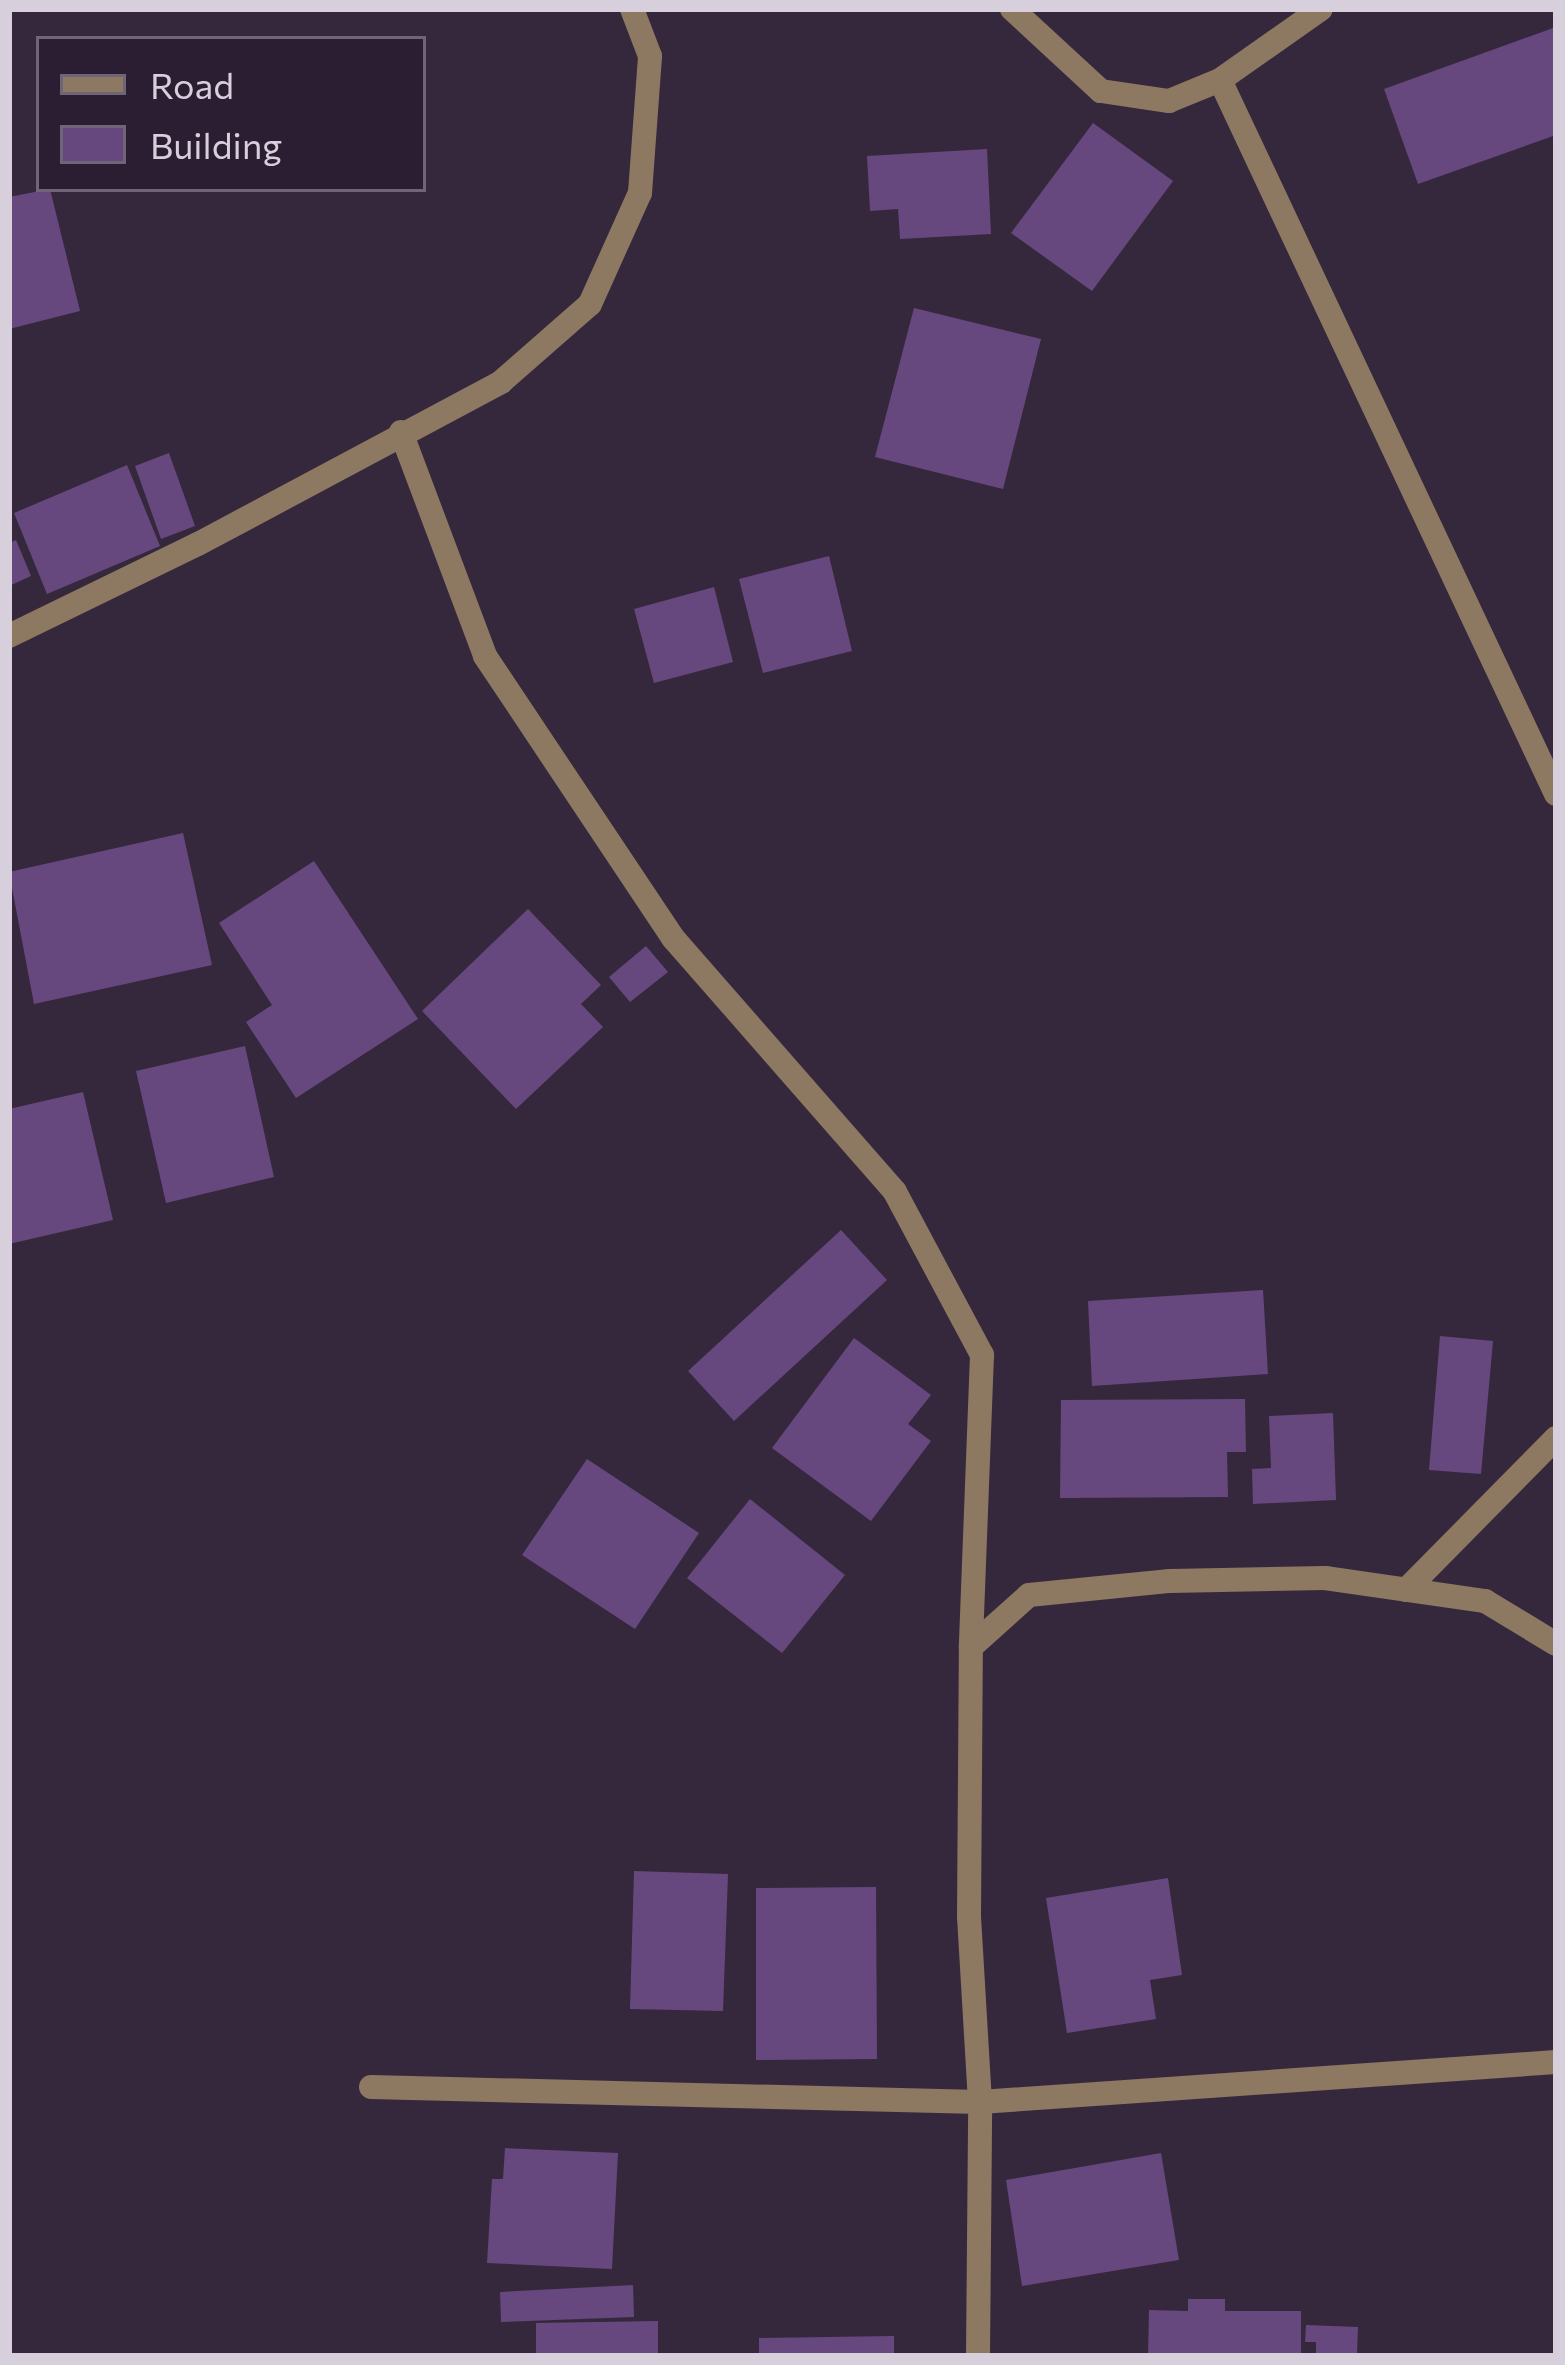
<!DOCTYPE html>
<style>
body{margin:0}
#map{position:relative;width:1565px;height:2365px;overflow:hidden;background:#35283c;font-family:Commissioner,sans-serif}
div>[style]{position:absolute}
.building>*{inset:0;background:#66487f}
.minor>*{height:24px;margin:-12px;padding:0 12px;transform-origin:12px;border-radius:12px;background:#8d7861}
span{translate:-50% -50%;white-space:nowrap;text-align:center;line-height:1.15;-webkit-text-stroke:12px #2b1e32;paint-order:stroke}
.frame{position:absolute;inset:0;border:12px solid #d7cfdc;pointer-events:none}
.legend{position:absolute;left:36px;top:36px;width:390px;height:156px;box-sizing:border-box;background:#2b1e32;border:3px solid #706576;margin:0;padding:15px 21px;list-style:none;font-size:36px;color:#d7cfdc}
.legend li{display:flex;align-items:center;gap:24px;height:60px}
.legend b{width:60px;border:3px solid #706576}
</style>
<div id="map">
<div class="building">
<div style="clip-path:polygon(1556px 27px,1556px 135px,1418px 184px,1384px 89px)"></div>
<div style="clip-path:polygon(1093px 123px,1173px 181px,1092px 291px,1011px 233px)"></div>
<div style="clip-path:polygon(987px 149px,991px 234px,900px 239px,898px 209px,870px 211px,867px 156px)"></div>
<div style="clip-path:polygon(50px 189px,80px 311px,9px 329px,9px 197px)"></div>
<div style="clip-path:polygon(914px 308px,1041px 339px,1003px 489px,875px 457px)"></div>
<div style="clip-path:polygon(169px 453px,195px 526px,161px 539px,135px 466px)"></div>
<div style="clip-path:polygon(127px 465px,160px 546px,47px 594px,14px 513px)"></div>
<div style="clip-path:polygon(16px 540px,31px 576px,9px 586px,9px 543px)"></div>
<div style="clip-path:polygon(829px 556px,852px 651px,763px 673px,739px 579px)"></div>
<div style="clip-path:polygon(714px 587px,733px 662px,654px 683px,634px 609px)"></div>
<div style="clip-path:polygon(183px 833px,212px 965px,34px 1004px,9px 872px)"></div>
<div style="clip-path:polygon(314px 861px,418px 1019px,296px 1098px,246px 1022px,272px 1005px,219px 923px)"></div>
<div style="clip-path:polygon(528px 909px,601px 985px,581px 1004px,603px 1027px,516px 1109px,422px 1011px)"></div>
<div style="clip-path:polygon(646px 946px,668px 972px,630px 1002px,609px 977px)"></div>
<div style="clip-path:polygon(245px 1046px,274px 1177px,166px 1203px,136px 1071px)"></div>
<div style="clip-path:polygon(83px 1092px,113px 1220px,9px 1244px,9px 1109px)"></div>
<div style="clip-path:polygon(841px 1230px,887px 1280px,734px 1421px,688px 1371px)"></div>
<div style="clip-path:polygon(1263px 1290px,1268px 1374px,1092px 1386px,1088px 1301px)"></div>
<div style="clip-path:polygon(1440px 1336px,1493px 1341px,1481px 1474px,1429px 1470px)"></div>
<div style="clip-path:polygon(854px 1338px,931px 1395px,908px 1424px,931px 1441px,871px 1521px,772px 1448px)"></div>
<div style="clip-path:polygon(1245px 1399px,1246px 1452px,1227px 1452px,1228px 1497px,1060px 1498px,1061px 1400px)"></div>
<div style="clip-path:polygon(1333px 1413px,1336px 1500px,1253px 1504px,1252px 1469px,1271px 1468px,1269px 1416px)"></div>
<div style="clip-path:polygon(587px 1459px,699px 1533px,635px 1629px,522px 1555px)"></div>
<div style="clip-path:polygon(750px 1499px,845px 1575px,782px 1653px,687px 1578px)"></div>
<div style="clip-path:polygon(634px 1871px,728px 1874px,723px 2011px,630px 2009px)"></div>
<div style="clip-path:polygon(1168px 1878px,1182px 1975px,1150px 1980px,1156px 2019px,1067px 2033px,1046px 1898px)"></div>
<div style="clip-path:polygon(876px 1887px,877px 2059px,756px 2060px,756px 1888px)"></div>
<div style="clip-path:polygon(505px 2148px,618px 2153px,612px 2269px,487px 2263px,492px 2179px,503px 2179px)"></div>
<div style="clip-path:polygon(1161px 2153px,1179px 2260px,1022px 2286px,1006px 2180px)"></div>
<div style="clip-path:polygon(633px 2285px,634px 2317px,501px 2322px,500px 2292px)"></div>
<div style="clip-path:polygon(1188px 2299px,1225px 2299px,1225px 2311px,1301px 2311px,1301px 2356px,1148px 2356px,1149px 2310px,1188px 2311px)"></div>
<div style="clip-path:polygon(658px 2321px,658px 2356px,536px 2356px,536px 2323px)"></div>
<div style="clip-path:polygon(1306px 2325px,1358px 2327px,1357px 2356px,1316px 2356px,1316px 2342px,1305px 2342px)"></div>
<div style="clip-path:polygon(894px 2336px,894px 2356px,759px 2356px,759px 2338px)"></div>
</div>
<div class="minor">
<div style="left:1012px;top:9px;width:121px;rotate:42.7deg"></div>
<div style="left:1101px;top:91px;width:69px;rotate:8.4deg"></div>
<div style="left:1169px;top:101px;width:55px;rotate:-22.4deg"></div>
<div style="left:1220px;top:80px;width:123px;rotate:-35.1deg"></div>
<div style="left:1220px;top:80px;width:789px;rotate:64.8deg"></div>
<div style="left:401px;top:432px;width:239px;rotate:69.4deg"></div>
<div style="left:485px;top:656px;width:339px;rotate:56.3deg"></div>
<div style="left:673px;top:938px;width:337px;rotate:48.8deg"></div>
<div style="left:895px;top:1192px;width:185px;rotate:61.9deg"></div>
<div style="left:982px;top:1355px;width:292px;rotate:92.2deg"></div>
<div style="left:9px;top:636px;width:210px;rotate:-26deg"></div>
<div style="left:198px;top:544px;width:344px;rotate:-28.1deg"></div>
<div style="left:501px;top:382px;width:118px;rotate:-41.2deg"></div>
<div style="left:590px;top:304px;width:122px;rotate:-65.8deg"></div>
<div style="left:640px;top:193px;width:137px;rotate:-85.8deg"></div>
<div style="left:650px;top:56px;width:50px;rotate:-111deg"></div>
<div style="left:1406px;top:1590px;width:214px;rotate:-45.4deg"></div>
<div style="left:371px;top:2087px;width:609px;rotate:1.41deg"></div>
<div style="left:980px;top:2102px;width:577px;rotate:-3.97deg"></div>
<div style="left:978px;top:2356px;width:254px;rotate:-89.5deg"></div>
<div style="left:980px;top:2102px;width:185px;rotate:-93.4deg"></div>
<div style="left:969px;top:1917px;width:270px;rotate:-89.6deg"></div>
<div style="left:971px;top:1647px;width:78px;rotate:-41.9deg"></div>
<div style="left:1029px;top:1595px;width:142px;rotate:-5.7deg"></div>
<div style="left:1170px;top:1581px;width:155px;rotate:-1.1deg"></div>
<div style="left:1325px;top:1578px;width:162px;rotate:8.2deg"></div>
<div style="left:1485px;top:1601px;width:83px;rotate:31.2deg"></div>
</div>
<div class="frame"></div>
<ul class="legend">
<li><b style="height:15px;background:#8d7861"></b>Road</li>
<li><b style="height:33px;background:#66487f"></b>Building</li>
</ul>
</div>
